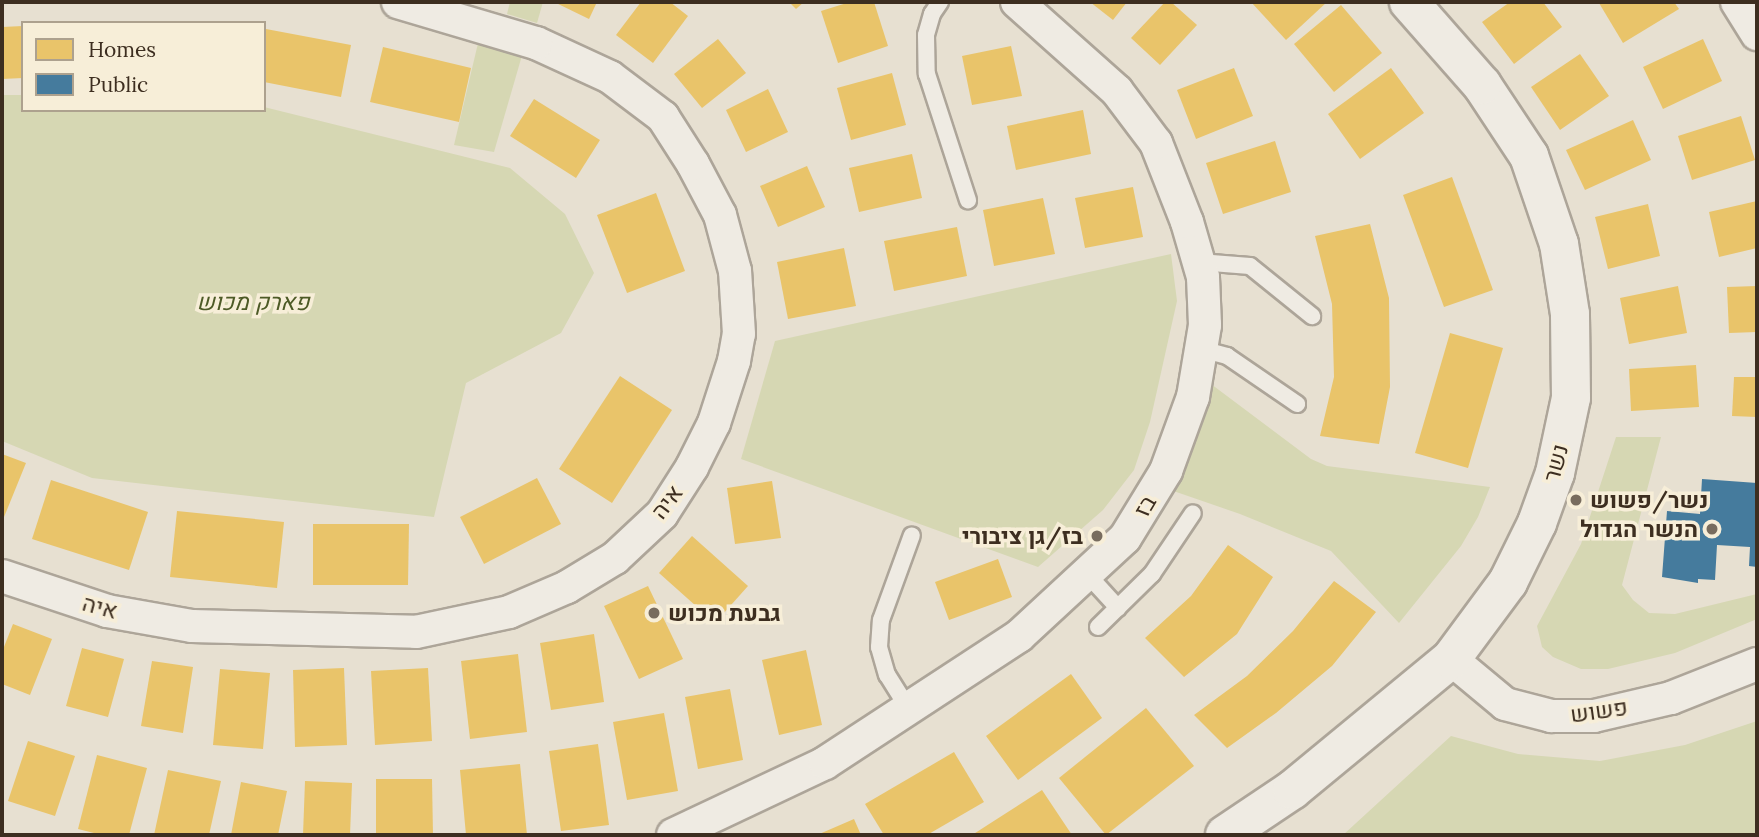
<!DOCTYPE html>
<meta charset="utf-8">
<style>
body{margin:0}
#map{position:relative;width:1759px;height:837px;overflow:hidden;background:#e7e0d1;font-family:Lora,Heebo,serif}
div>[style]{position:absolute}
.green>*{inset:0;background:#d6d7b3}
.homes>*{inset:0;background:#e9c46a}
.public>*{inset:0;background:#457b9d}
.roads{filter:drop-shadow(2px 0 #ada599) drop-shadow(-2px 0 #ada599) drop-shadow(0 2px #ada599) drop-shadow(0 -2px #ada599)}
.lane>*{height:16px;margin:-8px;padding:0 8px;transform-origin:8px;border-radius:8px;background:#efebe3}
.street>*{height:32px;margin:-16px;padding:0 16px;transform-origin:16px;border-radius:16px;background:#efebe3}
.secondary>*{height:38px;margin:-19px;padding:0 19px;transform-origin:19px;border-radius:19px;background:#efebe3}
.dots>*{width:19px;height:19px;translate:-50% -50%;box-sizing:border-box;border:4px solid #f7eed8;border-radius:50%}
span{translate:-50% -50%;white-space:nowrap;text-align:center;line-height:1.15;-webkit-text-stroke:7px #f7eed8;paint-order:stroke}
.park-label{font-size:23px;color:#4d5a26;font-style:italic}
.street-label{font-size:23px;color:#3d2e20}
.poi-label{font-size:23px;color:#3d2e20;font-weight:700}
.left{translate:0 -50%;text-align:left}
.right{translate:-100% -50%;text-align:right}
.frame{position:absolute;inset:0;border:4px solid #3d2e20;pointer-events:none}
.legend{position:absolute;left:21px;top:21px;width:245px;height:91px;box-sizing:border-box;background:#f7eed8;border:2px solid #ada18e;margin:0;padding:9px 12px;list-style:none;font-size:21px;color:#3d2e20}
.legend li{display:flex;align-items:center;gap:14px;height:35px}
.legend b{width:35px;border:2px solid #ada18e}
</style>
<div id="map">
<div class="green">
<div style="clip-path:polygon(510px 2px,543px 2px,537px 23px,507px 14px)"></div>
<div style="clip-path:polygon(479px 39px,523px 52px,494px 152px,454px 145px)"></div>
<div style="clip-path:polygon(2px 95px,23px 95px,23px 110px,264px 110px,264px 107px,510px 168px,565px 214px,594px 273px,561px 333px,466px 383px,434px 517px,92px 478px,2px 441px)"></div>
<div style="clip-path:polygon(1171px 254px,1177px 301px,1150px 422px,1134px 470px,1103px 510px,1038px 567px,741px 459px,775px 341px)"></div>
<div style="clip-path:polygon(1211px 384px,1311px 459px,1327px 466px,1490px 487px,1478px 517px,1461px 546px,1399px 623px,1331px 551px,1240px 514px,1159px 486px)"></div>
<div style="clip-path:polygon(1616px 437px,1661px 437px,1622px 585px,1633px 600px,1649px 613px,1675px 614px,1757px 594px,1757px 619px,1675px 653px,1608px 669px,1581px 669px,1553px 657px,1542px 647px,1537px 626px,1581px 544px)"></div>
<div style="clip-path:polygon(1757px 721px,1757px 835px,1343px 835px,1451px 736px,1518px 754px,1600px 761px,1685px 745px)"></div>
</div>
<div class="homes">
<div style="clip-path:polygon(554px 2px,597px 2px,589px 19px)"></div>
<div style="clip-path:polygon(641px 2px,670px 2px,688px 16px,653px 63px,616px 35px)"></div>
<div style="clip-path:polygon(789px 2px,804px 2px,796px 9px)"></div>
<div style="clip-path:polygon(850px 2px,874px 2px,888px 46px,838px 63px,821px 11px)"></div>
<div style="clip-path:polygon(1090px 2px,1127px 2px,1113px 20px)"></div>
<div style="clip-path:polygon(1165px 2px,1171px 2px,1197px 25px,1160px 65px,1131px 38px)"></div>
<div style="clip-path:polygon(1251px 2px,1327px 2px,1286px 40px)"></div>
<div style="clip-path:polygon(1510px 2px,1543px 2px,1562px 27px,1514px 64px,1482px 22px)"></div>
<div style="clip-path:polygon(1602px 2px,1674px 2px,1679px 9px,1623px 43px,1599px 3px)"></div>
<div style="clip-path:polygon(1341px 5px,1382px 53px,1334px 92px,1294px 44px)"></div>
<div style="clip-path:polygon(23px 26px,23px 78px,2px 79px,2px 27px)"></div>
<div style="clip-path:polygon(266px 29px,351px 45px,341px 97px,264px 82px)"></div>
<div style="clip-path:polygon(718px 39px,746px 73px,702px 108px,674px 74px)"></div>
<div style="clip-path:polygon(1703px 39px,1722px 81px,1663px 109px,1643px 67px)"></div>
<div style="clip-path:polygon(1011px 46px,1022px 96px,972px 105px,962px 56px)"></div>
<div style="clip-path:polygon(383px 47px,471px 68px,459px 122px,370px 102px)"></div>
<div style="clip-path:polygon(1580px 54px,1609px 96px,1560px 130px,1531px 87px)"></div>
<div style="clip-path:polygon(1234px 68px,1253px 116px,1196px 139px,1177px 90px)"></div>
<div style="clip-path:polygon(1391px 68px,1424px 113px,1360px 159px,1328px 114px)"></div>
<div style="clip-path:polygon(892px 73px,906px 125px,851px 140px,837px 88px)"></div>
<div style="clip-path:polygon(768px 89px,788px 132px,746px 152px,726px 110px)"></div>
<div style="clip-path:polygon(534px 99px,600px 140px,576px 178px,510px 136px)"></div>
<div style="clip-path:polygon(1083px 110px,1091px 154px,1016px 170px,1007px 126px)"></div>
<div style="clip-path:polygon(1741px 116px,1755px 160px,1692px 180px,1678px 136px)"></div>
<div style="clip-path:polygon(1633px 120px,1651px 160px,1585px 190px,1566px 150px)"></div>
<div style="clip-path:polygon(1275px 141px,1291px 192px,1223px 214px,1206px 163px)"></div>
<div style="clip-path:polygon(912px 154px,922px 198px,859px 212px,849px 168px)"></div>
<div style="clip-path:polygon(807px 166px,825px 207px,778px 227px,760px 186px)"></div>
<div style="clip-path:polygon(1452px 177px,1493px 290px,1444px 307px,1403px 195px)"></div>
<div style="clip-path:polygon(1133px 187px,1143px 237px,1085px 248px,1075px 198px)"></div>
<div style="clip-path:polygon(656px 193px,685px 271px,627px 293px,597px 215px)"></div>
<div style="clip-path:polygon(1043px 198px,1055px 254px,994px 266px,983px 210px)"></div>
<div style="clip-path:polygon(1757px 201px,1757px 248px,1719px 257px,1709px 212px)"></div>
<div style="clip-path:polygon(1648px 204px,1660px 256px,1608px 269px,1595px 217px)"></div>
<div style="clip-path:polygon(1370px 224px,1389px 298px,1390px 387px,1379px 444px,1320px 436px,1334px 377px,1332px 304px,1315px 236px)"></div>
<div style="clip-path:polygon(957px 227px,967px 276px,894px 291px,884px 241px)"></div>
<div style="clip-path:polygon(844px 248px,856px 306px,788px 319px,777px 262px)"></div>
<div style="clip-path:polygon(1678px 286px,1687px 333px,1629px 344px,1620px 298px)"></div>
<div style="clip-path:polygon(1757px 286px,1757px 332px,1729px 333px,1727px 287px)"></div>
<div style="clip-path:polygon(1450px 333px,1503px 348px,1468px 468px,1415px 453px)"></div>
<div style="clip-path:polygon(1696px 365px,1699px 407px,1631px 411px,1629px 369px)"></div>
<div style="clip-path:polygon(620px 376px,672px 410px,612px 503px,559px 469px)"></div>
<div style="clip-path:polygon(1734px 377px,1757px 377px,1757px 417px,1732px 416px)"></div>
<div style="clip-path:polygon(2px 454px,26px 463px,2px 522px)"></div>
<div style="clip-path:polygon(537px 478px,561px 524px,484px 564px,460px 517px)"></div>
<div style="clip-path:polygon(51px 480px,148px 512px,129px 570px,32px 539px)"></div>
<div style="clip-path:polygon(772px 481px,781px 538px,735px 544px,727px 488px)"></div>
<div style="clip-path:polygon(177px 511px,284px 522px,277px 588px,170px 577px)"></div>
<div style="clip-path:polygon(313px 524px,409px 524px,408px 585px,313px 585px)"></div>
<div style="clip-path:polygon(692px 536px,748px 586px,715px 623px,659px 573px)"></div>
<div style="clip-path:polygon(1228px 545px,1273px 577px,1237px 634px,1184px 677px,1145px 638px,1191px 596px)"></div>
<div style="clip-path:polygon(998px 559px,1012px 597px,949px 620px,935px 582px)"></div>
<div style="clip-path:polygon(1334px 581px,1376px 612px,1332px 666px,1276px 713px,1227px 748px,1194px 715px,1247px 676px,1293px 631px)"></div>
<div style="clip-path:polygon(648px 586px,683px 659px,639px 679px,604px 606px)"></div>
<div style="clip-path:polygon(13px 624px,52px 639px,30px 695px,2px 684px,2px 652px)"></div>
<div style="clip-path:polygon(594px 634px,604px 702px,551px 710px,540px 643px)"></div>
<div style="clip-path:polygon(82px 648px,124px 659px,108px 717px,66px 706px)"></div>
<div style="clip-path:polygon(806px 650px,822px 725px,779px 735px,762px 660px)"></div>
<div style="clip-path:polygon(518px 654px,527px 732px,470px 739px,461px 661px)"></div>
<div style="clip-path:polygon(152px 661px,193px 667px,183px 733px,141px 726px)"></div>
<div style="clip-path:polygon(344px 668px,347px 745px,295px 747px,293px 670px)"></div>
<div style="clip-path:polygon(428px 668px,432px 741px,375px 745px,371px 671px)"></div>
<div style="clip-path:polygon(220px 669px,270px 673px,263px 749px,213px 745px)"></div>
<div style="clip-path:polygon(1071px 674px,1102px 718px,1018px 780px,986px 736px)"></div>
<div style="clip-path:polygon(730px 689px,743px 760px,698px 769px,685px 697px)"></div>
<div style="clip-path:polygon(1146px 708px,1194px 766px,1106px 835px,1059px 778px)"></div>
<div style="clip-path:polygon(664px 713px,678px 791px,627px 800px,613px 722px)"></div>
<div style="clip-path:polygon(28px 741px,75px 756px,55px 816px,8px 801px)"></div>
<div style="clip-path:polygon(598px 744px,609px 825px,561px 831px,549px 751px)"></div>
<div style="clip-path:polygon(954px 752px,984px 802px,927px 835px,884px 835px,865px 804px)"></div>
<div style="clip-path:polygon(97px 755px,147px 768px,129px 835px,102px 835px,78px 829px)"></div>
<div style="clip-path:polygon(520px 764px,527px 835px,466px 835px,460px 770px)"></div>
<div style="clip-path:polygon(168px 770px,221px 781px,209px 835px,154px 835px)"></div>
<div style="clip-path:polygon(376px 779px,432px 779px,433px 835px,376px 835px)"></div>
<div style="clip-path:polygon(305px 781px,352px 783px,350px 835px,303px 835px)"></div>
<div style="clip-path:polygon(241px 782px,287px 791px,278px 835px,231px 835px)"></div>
<div style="clip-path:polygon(1042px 790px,1072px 835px,972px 835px)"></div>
<div style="clip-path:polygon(854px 819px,861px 835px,817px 835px)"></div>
</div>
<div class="public">
<div style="clip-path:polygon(1702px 479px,1757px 483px,1757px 567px,1749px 566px,1750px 547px,1717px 545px,1715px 580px,1698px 579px,1698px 583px,1662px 577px,1667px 511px,1700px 514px)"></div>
</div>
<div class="roads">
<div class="lane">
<div style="left:940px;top:2px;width:14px;rotate:124deg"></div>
<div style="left:932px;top:14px;width:22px;rotate:106deg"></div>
<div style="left:926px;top:35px;width:39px;rotate:89deg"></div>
<div style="left:927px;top:74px;width:133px;rotate:72deg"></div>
<div style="left:1199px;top:262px;width:51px;rotate:4.5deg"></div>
<div style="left:1250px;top:266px;width:80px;rotate:38.9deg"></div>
<div style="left:1201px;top:349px;width:27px;rotate:15deg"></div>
<div style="left:1227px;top:356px;width:85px;rotate:34.4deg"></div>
<div style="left:1087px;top:574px;width:46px;rotate:47.6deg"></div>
<div style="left:1098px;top:627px;width:76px;rotate:-44.5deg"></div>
<div style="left:1152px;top:574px;width:73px;rotate:-56.1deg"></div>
<div style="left:908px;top:708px;width:39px;rotate:-122deg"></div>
<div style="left:887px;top:675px;width:29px;rotate:-106deg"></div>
<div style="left:879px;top:647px;width:27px;rotate:-86deg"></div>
<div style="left:881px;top:620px;width:90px;rotate:-70deg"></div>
</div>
<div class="street">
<div style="left:1737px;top:2px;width:38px;rotate:58deg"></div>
<div style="left:2px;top:576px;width:111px;rotate:18.4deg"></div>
<div style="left:107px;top:611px;width:86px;rotate:10deg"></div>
<div style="left:192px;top:626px;width:224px;rotate:1.5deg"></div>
<div style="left:416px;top:632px;width:95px;rotate:-12.1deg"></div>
<div style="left:509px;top:612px;width:63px;rotate:-23.3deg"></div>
<div style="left:567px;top:587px;width:56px;rotate:-31.1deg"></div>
<div style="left:615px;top:558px;width:64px;rotate:-43.1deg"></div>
<div style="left:662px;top:514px;width:56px;rotate:-57.4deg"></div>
<div style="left:692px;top:467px;width:49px;rotate:-63.4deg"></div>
<div style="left:714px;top:423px;width:65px;rotate:-72.1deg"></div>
<div style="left:734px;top:361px;width:27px;rotate:-80deg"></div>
<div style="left:739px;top:334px;width:63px;rotate:-93.6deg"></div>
<div style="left:735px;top:271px;width:58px;rotate:-105deg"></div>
<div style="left:720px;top:215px;width:58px;rotate:-117.9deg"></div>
<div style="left:693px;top:164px;width:56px;rotate:-122.6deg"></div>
<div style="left:663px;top:117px;width:66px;rotate:-143deg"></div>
<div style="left:610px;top:77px;width:81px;rotate:-155.3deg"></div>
<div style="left:536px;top:43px;width:144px;rotate:-163.5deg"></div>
<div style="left:1451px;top:659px;width:70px;rotate:39.8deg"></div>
<div style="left:1505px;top:704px;width:48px;rotate:14.6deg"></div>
<div style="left:1551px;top:716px;width:43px"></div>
<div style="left:1594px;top:716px;width:79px;rotate:-13.2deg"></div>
<div style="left:1671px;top:698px;width:92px;rotate:-21.6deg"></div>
<div style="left:673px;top:835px;width:168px;rotate:-25.3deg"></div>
<div style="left:825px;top:763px;width:232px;rotate:-33.2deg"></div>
<div style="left:1019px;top:636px;width:144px;rotate:-42.8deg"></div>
<div style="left:1125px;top:538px;width:79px;rotate:-58.5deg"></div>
<div style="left:1166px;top:471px;width:79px;rotate:-70deg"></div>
<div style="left:1193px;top:397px;width:73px;rotate:-80.5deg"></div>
<div style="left:1205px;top:325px;width:48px;rotate:-92.4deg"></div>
<div style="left:1203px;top:277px;width:57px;rotate:-106.2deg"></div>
<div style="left:1187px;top:222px;width:85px;rotate:-111.4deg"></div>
<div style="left:1156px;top:143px;width:65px;rotate:-126.9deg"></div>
<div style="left:1117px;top:91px;width:134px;rotate:-138.3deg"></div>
</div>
<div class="secondary">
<div style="left:1225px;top:835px;width:81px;rotate:-33.9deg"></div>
<div style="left:1292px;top:790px;width:206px;rotate:-39.5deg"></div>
<div style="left:1451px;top:659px;width:96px;rotate:-53.5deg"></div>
<div style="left:1508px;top:582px;width:66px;rotate:-63.8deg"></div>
<div style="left:1537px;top:523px;width:53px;rotate:-70.2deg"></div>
<div style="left:1555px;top:473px;width:77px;rotate:-78deg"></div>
<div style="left:1571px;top:398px;width:84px;rotate:-90.7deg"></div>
<div style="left:1570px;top:314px;width:71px;rotate:-98.9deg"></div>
<div style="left:1559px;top:244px;width:93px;rotate:-108.8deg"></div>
<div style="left:1529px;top:156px;width:85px;rotate:-123.5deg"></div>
<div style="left:1482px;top:85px;width:111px;rotate:-131.3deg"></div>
</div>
</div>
<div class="dots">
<div style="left:1576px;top:500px;background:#786c5e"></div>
<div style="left:1712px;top:529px;background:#786c5e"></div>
<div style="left:1097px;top:536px;background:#786c5e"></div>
<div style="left:654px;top:613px;background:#786c5e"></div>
</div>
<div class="park-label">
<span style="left:253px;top:302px">פארק מכוש</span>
</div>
<div class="street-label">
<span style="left:1556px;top:463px;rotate:-75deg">נשר</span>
<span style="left:667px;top:502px;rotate:-53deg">איה</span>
<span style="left:1145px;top:506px;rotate:-59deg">בז</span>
<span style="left:100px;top:607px;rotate:15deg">איה</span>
<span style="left:1599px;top:711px;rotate:-8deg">פשוש</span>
</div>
<div class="poi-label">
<span class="left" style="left:1590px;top:500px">נשר/פשוש</span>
<span class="right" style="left:1698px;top:529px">הנשר הגדול</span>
<span class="right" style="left:1083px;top:536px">בז/גן ציבורי</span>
<span class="left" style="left:668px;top:613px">גבעת מכוש</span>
</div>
<div class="frame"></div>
<ul class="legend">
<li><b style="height:19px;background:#e9c46a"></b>Homes</li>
<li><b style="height:19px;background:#457b9d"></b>Public</li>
</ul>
</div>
